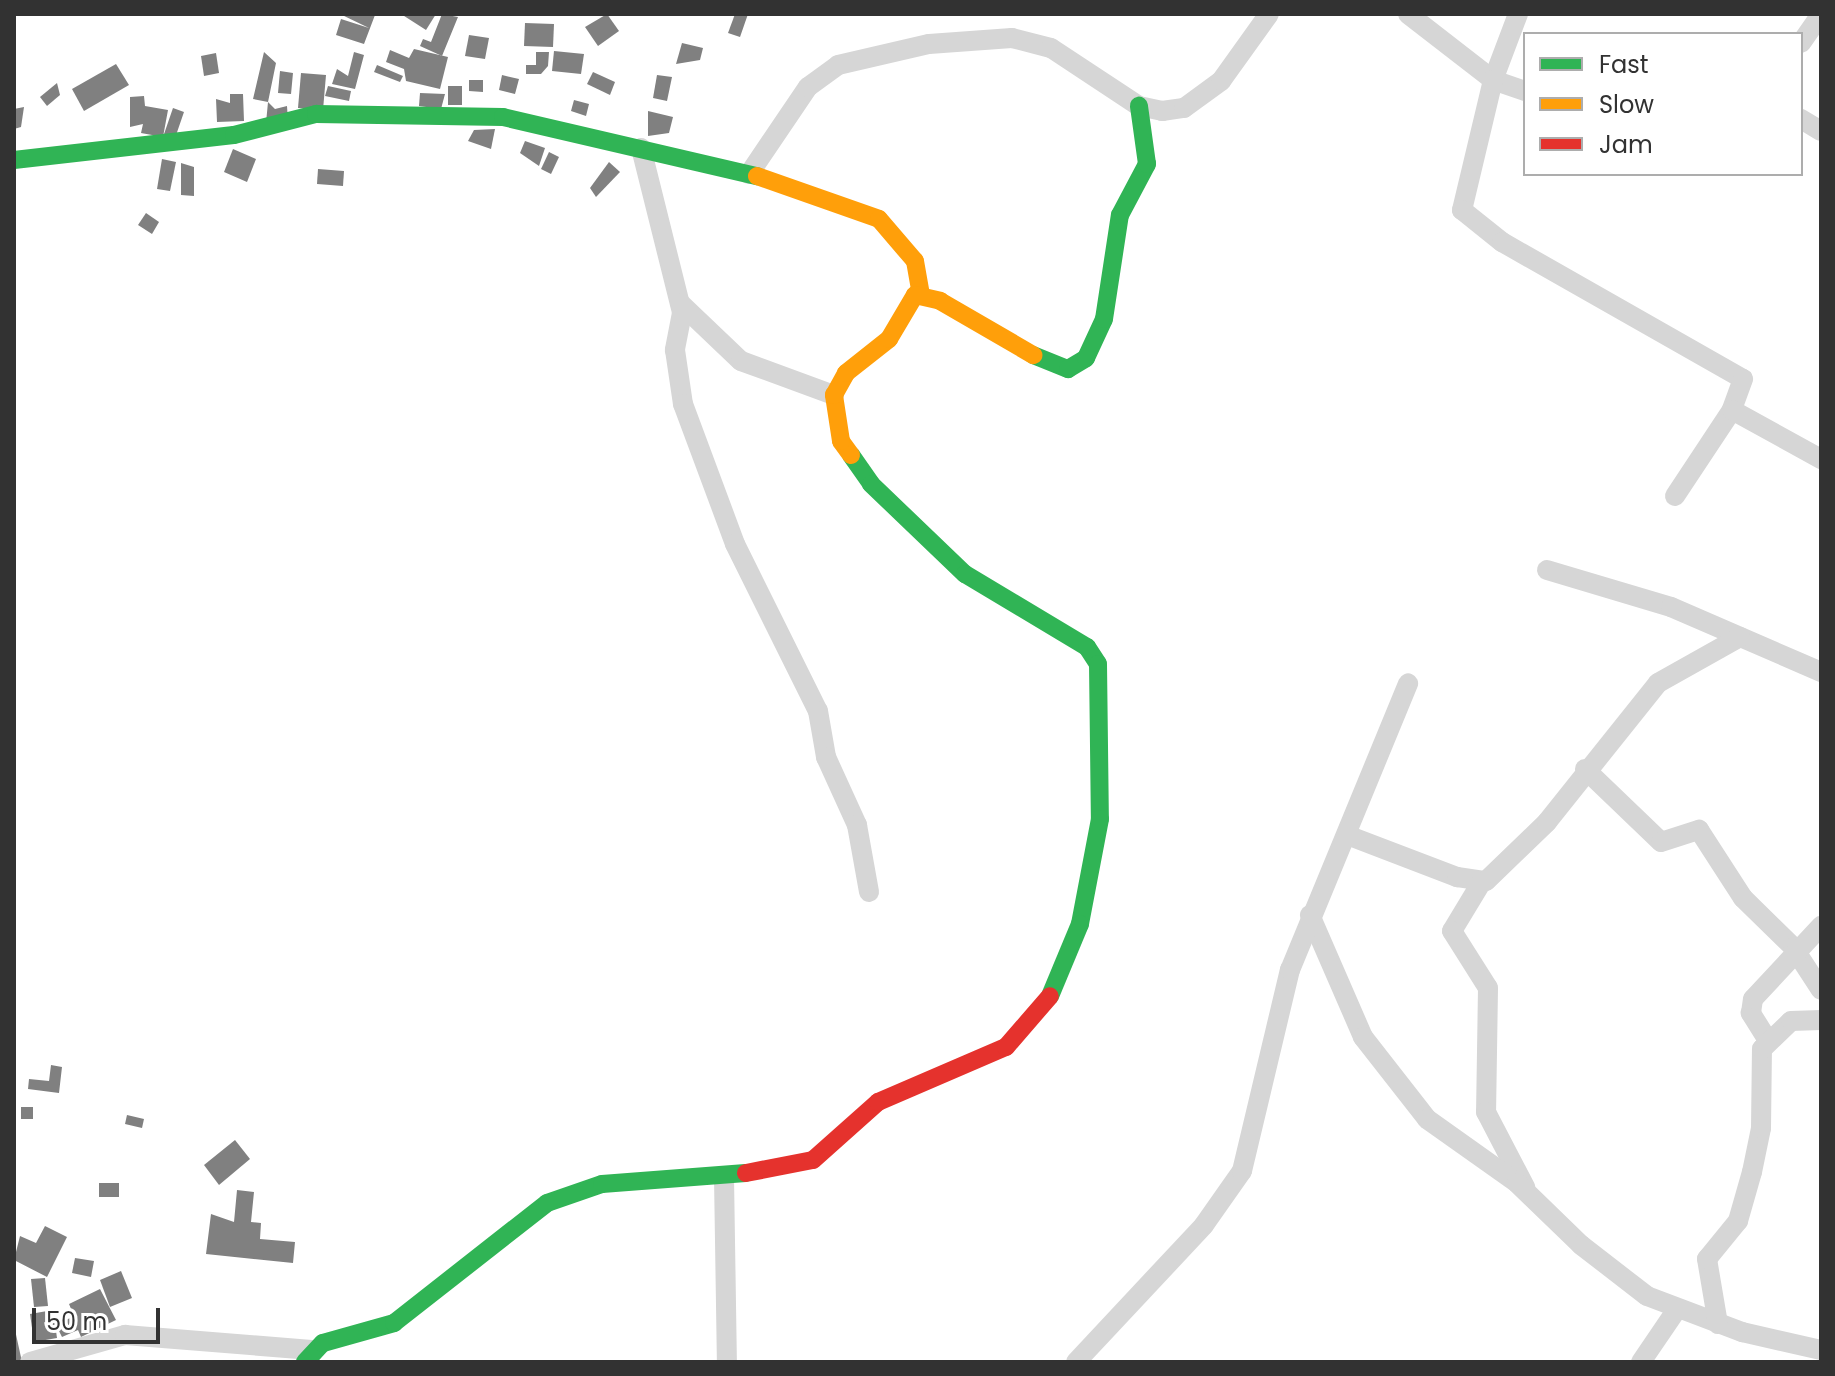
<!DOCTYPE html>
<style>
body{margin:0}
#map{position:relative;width:1835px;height:1376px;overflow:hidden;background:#fff;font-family:Poppins,sans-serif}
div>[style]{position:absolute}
.building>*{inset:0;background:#808080}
.street>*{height:20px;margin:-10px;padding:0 10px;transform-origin:10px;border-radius:10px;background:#d6d6d6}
.fast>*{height:18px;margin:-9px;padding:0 9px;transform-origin:9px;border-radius:9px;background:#30b455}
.slow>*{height:18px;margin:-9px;padding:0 9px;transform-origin:9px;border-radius:9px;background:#ff9f0a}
.jam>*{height:18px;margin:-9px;padding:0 9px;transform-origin:9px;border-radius:9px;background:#e5322d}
span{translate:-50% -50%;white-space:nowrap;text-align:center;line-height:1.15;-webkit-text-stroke:8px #fff;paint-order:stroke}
.frame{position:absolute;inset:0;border:16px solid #323232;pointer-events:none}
.legend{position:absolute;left:1523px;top:32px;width:280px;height:144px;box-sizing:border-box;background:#fff;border:2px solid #adadad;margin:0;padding:10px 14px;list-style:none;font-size:24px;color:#323232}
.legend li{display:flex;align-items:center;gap:16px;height:40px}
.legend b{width:40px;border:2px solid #adadad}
.scale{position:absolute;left:32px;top:1308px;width:128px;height:36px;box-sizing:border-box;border:4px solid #323232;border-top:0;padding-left:10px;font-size:24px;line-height:28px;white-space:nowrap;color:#323232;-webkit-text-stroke:6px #fff;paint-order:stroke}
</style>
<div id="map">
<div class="building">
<div style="clip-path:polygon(340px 14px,375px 15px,364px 44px,336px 35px,341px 19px,369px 28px)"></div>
<div style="clip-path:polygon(401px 14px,436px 14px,426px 30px)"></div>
<div style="clip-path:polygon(442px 14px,458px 17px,442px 56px,420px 46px,423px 39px,431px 42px)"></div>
<div style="clip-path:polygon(607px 14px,619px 31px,598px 46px,585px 27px)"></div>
<div style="clip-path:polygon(735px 14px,748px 14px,740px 37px,728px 33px)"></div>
<div style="clip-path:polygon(525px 23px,554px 24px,553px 47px,524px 46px)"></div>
<div style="clip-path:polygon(469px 35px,489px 38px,485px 59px,465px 56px)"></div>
<div style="clip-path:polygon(682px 43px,703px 48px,700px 60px,676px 64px)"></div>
<div style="clip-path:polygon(414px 49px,448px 57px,440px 89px,406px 81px,404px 69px,386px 62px,390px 50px,409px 58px)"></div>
<div style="clip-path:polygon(554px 51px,584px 54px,581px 74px,552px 71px)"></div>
<div style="clip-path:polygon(264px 52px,276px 63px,268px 102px,275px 109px,287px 106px,288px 121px,266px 123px,268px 102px,253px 99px)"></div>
<div style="clip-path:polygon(354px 52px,364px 55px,355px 89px,332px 84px,337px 69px,348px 76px)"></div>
<div style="clip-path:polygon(536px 52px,549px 52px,548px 66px,541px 74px,526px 74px,526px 65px,536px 65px)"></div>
<div style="clip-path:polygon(216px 53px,219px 73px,204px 76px,201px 56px)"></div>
<div style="clip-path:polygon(116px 64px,129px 85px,84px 111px,72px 89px)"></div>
<div style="clip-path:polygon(377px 65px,403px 76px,400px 82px,374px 72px)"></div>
<div style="clip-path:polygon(280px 71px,293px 73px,291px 94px,278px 93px)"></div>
<div style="clip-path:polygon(593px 72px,615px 82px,610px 95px,587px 84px)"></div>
<div style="clip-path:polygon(301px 73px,326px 75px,323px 110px,298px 108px)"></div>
<div style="clip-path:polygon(502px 75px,519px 79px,515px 94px,499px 90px)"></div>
<div style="clip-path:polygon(657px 75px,672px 77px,667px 101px,653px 98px)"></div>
<div style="clip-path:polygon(469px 80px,483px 80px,483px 92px,469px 91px)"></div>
<div style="clip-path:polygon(57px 83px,60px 95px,47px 106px,40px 97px)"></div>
<div style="clip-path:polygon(328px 86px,351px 91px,349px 101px,325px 96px)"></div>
<div style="clip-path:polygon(448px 86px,462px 86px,462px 105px,448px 105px)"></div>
<div style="clip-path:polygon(420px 93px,445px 94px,441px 109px,419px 106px)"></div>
<div style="clip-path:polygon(230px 94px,243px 94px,244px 121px,217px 122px,216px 99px,230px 103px)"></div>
<div style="clip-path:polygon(144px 96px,145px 106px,168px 110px,163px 137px,141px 133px,143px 124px,130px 127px,130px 97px)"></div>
<div style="clip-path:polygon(574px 100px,589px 104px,586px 116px,571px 111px)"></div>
<div style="clip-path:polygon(24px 107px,21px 127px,14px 129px,14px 109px)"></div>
<div style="clip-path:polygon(173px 108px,184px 112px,174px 141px,163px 137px)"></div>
<div style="clip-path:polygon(648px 111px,673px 117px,669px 133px,648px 136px)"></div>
<div style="clip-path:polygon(495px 129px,491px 149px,468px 141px,474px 130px)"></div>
<div style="clip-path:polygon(525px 141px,545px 148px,539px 166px,520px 153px)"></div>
<div style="clip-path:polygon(233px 149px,256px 159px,247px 182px,224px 172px)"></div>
<div style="clip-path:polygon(549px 152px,559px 157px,551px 174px,541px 169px)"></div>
<div style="clip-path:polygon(162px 159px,176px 162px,170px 191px,157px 189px)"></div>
<div style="clip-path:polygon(609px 162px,620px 172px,596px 197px,590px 188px)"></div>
<div style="clip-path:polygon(181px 163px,194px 167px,194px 196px,181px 195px)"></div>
<div style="clip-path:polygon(318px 169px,344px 171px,343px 186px,317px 184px)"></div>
<div style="clip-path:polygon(146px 213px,159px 222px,152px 234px,138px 225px)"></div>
<div style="clip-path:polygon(51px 1065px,62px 1067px,59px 1093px,28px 1089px,29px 1079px,49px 1081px)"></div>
<div style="clip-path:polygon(21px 1107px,33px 1107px,33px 1119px,21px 1119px)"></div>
<div style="clip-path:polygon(127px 1115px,144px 1119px,142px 1128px,125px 1124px)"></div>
<div style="clip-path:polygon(235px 1140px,250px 1159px,219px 1185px,204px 1165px)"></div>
<div style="clip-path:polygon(99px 1183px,119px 1183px,119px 1197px,99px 1197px)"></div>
<div style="clip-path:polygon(237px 1190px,254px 1192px,251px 1222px,261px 1223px,260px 1239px,295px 1242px,293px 1263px,206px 1254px,211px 1214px,234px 1222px)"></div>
<div style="clip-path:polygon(45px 1226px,67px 1237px,47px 1277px,14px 1260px,20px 1236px,36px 1243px)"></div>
<div style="clip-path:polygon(75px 1258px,94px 1261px,91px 1277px,72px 1273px)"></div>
<div style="clip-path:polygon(121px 1271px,132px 1298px,110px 1307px,100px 1280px)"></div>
<div style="clip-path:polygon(45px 1278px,48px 1306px,34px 1307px,31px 1279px)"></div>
<div style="clip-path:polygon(100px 1289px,116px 1320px,81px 1337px,78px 1330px,62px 1337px,56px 1325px,74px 1316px,69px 1304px)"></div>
<div style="clip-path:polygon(53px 1310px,57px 1338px,34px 1342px,30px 1314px)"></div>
<div style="clip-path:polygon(14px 1330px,15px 1330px,22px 1362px,14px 1362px)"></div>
</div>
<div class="street">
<div style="left:1408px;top:14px;width:108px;rotate:37.8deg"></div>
<div style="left:1493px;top:80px;width:34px;rotate:19deg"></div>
<div style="left:1518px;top:14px;width:71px;rotate:110.7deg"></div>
<div style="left:1493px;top:80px;width:134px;rotate:103.4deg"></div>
<div style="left:1462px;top:210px;width:51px;rotate:38.7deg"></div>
<div style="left:1502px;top:242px;width:277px;rotate:29.6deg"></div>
<div style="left:1743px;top:379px;width:33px;rotate:110deg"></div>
<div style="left:1801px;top:43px;width:35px;rotate:-55deg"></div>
<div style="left:1801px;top:119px;width:23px;rotate:31deg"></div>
<div style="left:641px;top:148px;width:170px;rotate:76deg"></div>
<div style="left:682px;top:313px;width:38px;rotate:101deg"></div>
<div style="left:675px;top:350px;width:55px;rotate:81.6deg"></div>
<div style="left:683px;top:404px;width:149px;rotate:69.6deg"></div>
<div style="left:735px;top:544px;width:186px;rotate:63.6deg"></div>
<div style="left:818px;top:711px;width:47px;rotate:80.1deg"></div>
<div style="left:826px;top:757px;width:75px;rotate:65.5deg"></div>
<div style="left:857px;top:825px;width:68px;rotate:79.8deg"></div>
<div style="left:749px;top:174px;width:105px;rotate:-55.9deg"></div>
<div style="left:808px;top:87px;width:37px;rotate:-36deg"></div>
<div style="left:838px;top:65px;width:93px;rotate:-13deg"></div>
<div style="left:929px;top:44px;width:83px;rotate:-4.1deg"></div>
<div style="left:1012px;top:38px;width:40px;rotate:14.4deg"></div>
<div style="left:1051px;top:48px;width:105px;rotate:33.4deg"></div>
<div style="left:1139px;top:106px;width:24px;rotate:12deg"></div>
<div style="left:1162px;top:111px;width:22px;rotate:-8deg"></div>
<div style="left:1184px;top:108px;width:46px;rotate:-36.1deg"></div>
<div style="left:1221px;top:81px;width:82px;rotate:-54.4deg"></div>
<div style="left:680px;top:303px;width:84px;rotate:43.6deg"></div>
<div style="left:741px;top:361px;width:99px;rotate:20.1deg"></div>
<div style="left:1675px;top:496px;width:103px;rotate:-56.5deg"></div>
<div style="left:1732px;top:410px;width:102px;rotate:28.8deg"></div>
<div style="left:1547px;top:570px;width:129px;rotate:16.6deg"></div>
<div style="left:1671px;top:607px;width:163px;rotate:23.4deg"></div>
<div style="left:1585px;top:769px;width:105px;rotate:43.8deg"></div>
<div style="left:1661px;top:842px;width:40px;rotate:-18deg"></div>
<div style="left:1699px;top:830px;width:81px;rotate:57.1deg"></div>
<div style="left:1743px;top:898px;width:70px;rotate:44.4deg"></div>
<div style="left:1793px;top:947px;width:51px;rotate:56.9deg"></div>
<div style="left:1347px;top:835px;width:118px;rotate:20.9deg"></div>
<div style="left:1457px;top:877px;width:29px;rotate:8deg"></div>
<div style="left:1486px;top:881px;width:85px;rotate:-44deg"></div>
<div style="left:1547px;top:822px;width:178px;rotate:-51.4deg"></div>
<div style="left:1658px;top:683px;width:94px;rotate:-29.3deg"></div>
<div style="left:1481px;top:883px;width:56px;rotate:121.1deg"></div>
<div style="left:1452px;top:931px;width:67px;rotate:57.7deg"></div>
<div style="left:1488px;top:988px;width:124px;rotate:90.9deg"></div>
<div style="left:1486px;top:1112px;width:85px;rotate:62.5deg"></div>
<div style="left:1310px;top:915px;width:133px;rotate:66.5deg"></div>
<div style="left:1363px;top:1037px;width:104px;rotate:52deg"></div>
<div style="left:1427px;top:1119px;width:110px;rotate:35.4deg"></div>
<div style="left:1517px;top:1183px;width:89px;rotate:44.1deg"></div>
<div style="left:1581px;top:1245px;width:83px;rotate:37.7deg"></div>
<div style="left:1647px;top:1296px;width:102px;rotate:20.8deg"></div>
<div style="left:1742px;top:1332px;width:81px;rotate:12.8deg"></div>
<div style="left:1767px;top:1039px;width:31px;rotate:-122deg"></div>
<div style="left:1751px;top:1013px;width:14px;rotate:-82deg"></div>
<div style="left:1753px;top:999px;width:100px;rotate:-47deg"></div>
<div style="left:724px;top:1177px;width:185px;rotate:89.1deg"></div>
<div style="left:1718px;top:1324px;width:66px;rotate:-99.6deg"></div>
<div style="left:1707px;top:1259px;width:49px;rotate:-50.8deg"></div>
<div style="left:1738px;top:1221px;width:51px;rotate:-74.1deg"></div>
<div style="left:1752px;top:1172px;width:45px;rotate:-78.4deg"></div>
<div style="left:1761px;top:1128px;width:79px;rotate:-89.3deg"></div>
<div style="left:1762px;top:1049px;width:40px;rotate:-44deg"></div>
<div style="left:1791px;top:1021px;width:30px;rotate:-2deg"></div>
<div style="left:30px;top:1362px;width:99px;rotate:-15.9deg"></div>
<div style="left:125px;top:1335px;width:187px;rotate:4.6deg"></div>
<div style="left:1076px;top:1362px;width:187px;rotate:-46.9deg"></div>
<div style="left:1204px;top:1225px;width:66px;rotate:-54.9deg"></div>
<div style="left:1242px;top:1171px;width:207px;rotate:-76.6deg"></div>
<div style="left:1290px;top:970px;width:310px;rotate:-67.6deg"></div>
<div style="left:1641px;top:1362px;width:64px;rotate:-55.8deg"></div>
</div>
<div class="fast">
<div style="left:14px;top:160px;width:221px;rotate:-6.5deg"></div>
<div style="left:234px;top:135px;width:85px;rotate:-14.4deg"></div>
<div style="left:316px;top:114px;width:187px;rotate:0.9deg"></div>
<div style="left:503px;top:117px;width:261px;rotate:13.1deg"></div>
<div style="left:1033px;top:355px;width:38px;rotate:22deg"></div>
<div style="left:1068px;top:369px;width:21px;rotate:-31deg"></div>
<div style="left:1086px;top:358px;width:43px;rotate:-65.2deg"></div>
<div style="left:1104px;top:319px;width:105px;rotate:-81.3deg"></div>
<div style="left:1120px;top:215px;width:58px;rotate:-62.1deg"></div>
<div style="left:1147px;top:164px;width:59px;rotate:-97.9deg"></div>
<div style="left:851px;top:455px;width:35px;rotate:55deg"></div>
<div style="left:871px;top:484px;width:130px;rotate:43.8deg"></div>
<div style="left:965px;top:574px;width:142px;rotate:30.9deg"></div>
<div style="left:1087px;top:647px;width:20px;rotate:57deg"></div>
<div style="left:1098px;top:664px;width:155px;rotate:89.3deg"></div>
<div style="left:1100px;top:819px;width:107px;rotate:100.8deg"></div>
<div style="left:1080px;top:924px;width:78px;rotate:112.6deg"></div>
<div style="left:305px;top:1362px;width:26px;rotate:-47deg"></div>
<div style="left:323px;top:1343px;width:74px;rotate:-15.7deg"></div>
<div style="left:394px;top:1323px;width:194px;rotate:-38.1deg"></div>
<div style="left:547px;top:1203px;width:58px;rotate:-19.1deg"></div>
<div style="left:602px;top:1184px;width:144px;rotate:-4.4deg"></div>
</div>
<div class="slow">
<div style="left:757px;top:176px;width:129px;rotate:19.4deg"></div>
<div style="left:879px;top:219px;width:55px;rotate:49.4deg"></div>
<div style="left:915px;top:261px;width:34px;rotate:80deg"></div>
<div style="left:851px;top:455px;width:17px;rotate:-126deg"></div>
<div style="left:841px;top:441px;width:47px;rotate:-98.7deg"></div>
<div style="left:834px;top:395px;width:25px;rotate:-61deg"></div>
<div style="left:846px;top:373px;width:55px;rotate:-38.3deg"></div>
<div style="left:889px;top:339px;width:51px;rotate:-59.4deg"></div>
<div style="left:915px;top:295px;width:26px;rotate:13deg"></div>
<div style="left:940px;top:301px;width:108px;rotate:30.1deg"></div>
</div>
<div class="jam">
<div style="left:746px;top:1173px;width:68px;rotate:-11deg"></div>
<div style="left:813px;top:1160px;width:87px;rotate:-41.7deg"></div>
<div style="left:878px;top:1102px;width:139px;rotate:-23.3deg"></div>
<div style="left:1006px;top:1047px;width:67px;rotate:-49.2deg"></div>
</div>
<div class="frame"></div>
<ul class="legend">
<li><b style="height:10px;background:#30b455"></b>Fast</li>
<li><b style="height:10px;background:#ff9f0a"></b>Slow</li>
<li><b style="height:10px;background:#e5322d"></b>Jam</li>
</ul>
<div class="scale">50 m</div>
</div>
